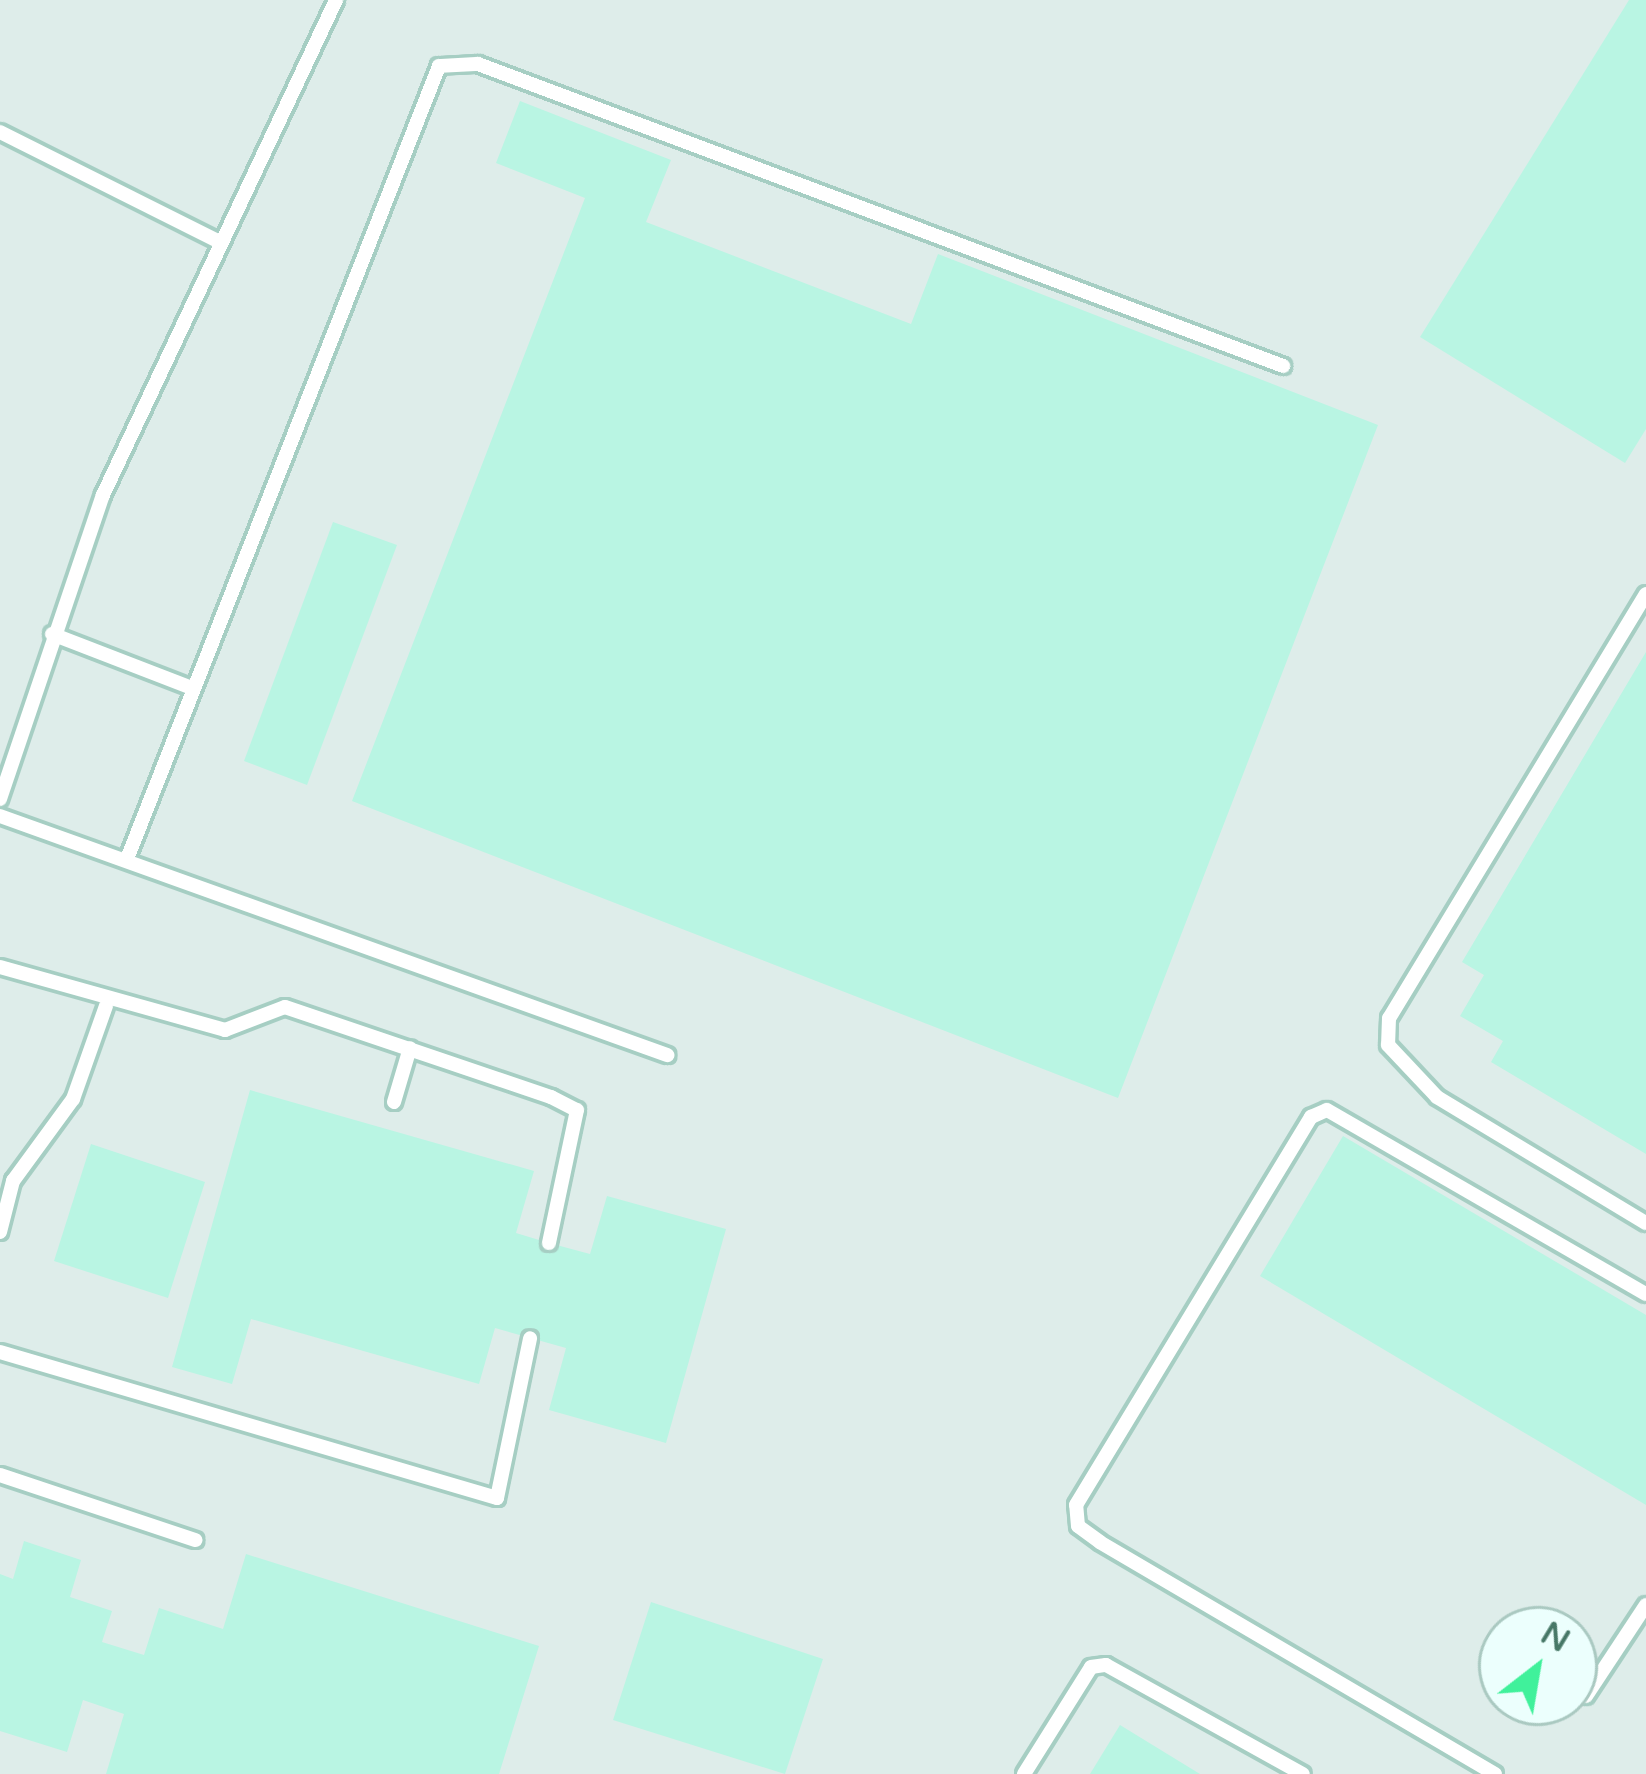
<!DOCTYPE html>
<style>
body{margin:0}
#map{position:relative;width:1646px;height:1774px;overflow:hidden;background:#e4fefb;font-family:"Varela Round",sans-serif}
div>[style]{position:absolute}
.industrial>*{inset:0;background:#deedea}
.building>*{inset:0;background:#b9f5e3}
.roads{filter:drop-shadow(3px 0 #a6cec3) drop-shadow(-3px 0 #a6cec3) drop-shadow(0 3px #a6cec3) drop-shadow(0 -3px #a6cec3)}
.lane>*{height:14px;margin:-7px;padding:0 7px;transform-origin:7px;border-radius:7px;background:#fff}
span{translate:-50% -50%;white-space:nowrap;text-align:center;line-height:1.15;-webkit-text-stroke:12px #ecfffd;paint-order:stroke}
.north{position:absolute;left:1478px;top:1606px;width:120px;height:120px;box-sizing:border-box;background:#ecfffd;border:3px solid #aac9c1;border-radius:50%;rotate:31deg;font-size:33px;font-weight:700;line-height:48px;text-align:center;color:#477867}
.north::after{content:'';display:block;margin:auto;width:42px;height:54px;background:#40f19b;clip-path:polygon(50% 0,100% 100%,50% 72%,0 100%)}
</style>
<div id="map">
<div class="industrial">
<div style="clip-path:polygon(evenodd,0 0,1646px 0,1646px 1774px,0 1774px,0 0,1502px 1630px,1574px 1630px,1574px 1702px,1502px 1702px,1502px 1630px)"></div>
</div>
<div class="building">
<div style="clip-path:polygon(1629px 0,1646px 0,1646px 429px,1625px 463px,1420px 337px)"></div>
<div style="clip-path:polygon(520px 101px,671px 160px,646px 222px,911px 324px,938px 254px,1378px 425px,1118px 1098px,352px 801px,585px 198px,496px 163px)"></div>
<div style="clip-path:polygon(333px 522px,397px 545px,307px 785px,244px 761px)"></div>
<div style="clip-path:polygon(1646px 652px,1646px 1154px,1491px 1062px,1503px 1041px,1460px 1016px,1484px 975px,1462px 962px)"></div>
<div style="clip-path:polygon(250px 1090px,534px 1171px,516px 1233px,549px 1243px,590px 1254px,607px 1196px,726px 1229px,666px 1443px,549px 1410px,566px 1348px,495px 1328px,479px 1384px,251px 1319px,232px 1384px,172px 1367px)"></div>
<div style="clip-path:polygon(1343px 1136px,1646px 1315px,1646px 1505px,1260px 1276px)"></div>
<div style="clip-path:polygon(91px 1144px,205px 1182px,168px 1298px,54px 1261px)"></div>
<div style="clip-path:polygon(24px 1541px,81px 1560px,70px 1597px,112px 1611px,102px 1642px,144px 1655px,159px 1608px,223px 1629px,246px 1554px,539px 1646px,499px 1774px,106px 1774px,124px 1714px,83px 1700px,67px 1752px,0 1731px,0 1574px,13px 1579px)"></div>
<div style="clip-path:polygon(651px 1602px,823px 1659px,785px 1774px,613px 1720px)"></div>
<div style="clip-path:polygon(1120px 1725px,1200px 1774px,1090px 1774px)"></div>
</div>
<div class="roads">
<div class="lane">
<div style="left:0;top:132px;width:246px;rotate:26.6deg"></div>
<div style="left:1646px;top:594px;width:496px;rotate:121.2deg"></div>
<div style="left:1389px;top:1018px;width:27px;rotate:92deg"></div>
<div style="left:1388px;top:1045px;width:71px;rotate:46.7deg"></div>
<div style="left:1437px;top:1097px;width:244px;rotate:31.1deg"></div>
<div style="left:52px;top:634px;width:145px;rotate:21.1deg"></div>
<div style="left:0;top:799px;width:321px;rotate:-71.3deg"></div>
<div style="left:103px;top:495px;width:547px;rotate:-64.79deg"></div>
<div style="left:0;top:816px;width:709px;rotate:19.71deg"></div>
<div style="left:127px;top:859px;width:852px;rotate:-68.52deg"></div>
<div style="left:439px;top:66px;width:39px;rotate:-3deg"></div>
<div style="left:478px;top:64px;width:860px;rotate:20.56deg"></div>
<div style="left:0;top:967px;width:234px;rotate:15.6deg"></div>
<div style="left:225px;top:1030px;width:64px;rotate:-21deg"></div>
<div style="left:285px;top:1007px;width:281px;rotate:18.7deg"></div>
<div style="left:551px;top:1097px;width:29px;rotate:27deg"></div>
<div style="left:577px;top:1110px;width:136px;rotate:101.9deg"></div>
<div style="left:394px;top:1102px;width:56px;rotate:-73.5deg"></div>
<div style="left:0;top:1232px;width:53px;rotate:-75.7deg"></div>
<div style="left:13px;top:1181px;width:102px;rotate:-53.8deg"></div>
<div style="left:73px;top:1099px;width:99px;rotate:-70.5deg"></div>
<div style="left:0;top:1352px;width:518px;rotate:16.37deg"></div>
<div style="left:497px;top:1498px;width:163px;rotate:-78.3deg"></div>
<div style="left:0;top:1475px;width:206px;rotate:18.4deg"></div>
<div style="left:1586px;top:1696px;width:109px;rotate:-56.6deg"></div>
<div style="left:1024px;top:1774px;width:126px;rotate:-57.9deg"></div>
<div style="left:1091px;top:1667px;width:15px;rotate:-8deg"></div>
<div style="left:1106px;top:1665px;width:225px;rotate:29deg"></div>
<div style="left:1495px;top:1774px;width:458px;rotate:-149.6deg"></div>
<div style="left:1100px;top:1542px;width:27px;rotate:-144deg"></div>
<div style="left:1078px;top:1526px;width:21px;rotate:-95deg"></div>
<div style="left:1076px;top:1505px;width:454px;rotate:-58.8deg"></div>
<div style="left:1311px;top:1117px;width:17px;rotate:-24deg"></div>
<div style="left:1327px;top:1110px;width:368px;rotate:30deg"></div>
</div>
</div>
<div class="north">N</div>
</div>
